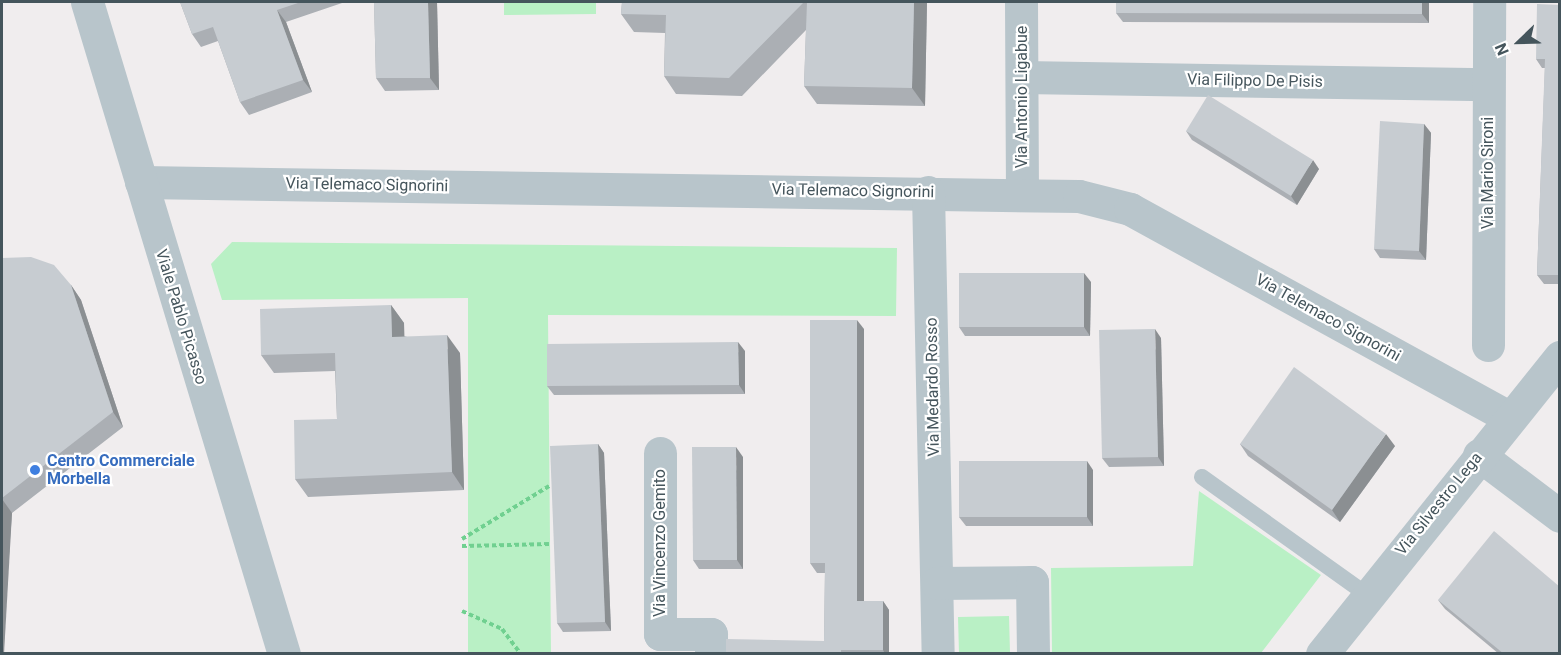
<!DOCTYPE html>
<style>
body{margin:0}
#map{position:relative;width:1561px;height:655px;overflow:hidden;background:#f0edee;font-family:Roboto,sans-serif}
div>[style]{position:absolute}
.green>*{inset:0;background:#b9f0c5}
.path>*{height:4px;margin-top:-2px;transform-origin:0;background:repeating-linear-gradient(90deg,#70d090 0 4.5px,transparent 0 7.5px)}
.service>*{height:16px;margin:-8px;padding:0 8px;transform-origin:8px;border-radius:8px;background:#b8c5cb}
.minor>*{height:33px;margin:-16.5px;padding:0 16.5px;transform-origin:16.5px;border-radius:16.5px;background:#b8c5cb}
.tertiary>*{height:33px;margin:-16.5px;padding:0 16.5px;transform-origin:16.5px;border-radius:16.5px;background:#b8c5cb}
.wall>*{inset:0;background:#abafb4}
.shaded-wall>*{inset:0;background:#8b8f92}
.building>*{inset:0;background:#c7ccd1}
.dots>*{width:16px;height:16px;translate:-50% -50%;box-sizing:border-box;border:3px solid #fff;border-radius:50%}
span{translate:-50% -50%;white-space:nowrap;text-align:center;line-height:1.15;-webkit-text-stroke:4.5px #fff;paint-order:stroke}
.street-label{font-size:16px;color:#45555c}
.shop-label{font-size:16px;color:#366cbe;font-weight:700}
.left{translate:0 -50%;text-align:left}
.frame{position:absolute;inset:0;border:3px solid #45555c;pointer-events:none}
.north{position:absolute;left:1489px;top:12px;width:60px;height:60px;-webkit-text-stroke:4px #fff;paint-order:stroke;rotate:247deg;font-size:16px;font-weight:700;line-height:24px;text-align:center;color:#45555c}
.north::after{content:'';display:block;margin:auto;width:21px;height:27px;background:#45555c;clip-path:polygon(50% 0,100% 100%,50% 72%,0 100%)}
</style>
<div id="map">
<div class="green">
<div style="clip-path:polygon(504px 2px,596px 2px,596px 14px,504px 15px)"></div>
<div style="clip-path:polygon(232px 242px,897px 248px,896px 316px,548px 315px,551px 653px,468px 653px,468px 298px,222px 300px,211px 264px)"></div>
<div style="clip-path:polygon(1199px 491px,1321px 575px,1261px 653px,1052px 653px,1051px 568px,1193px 566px)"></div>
<div style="clip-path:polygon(1009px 616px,1010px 653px,959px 653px,958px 617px)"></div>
</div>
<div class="path">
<div style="left:462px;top:539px;width:102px;rotate:-31.3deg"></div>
<div style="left:462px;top:546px;width:87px;rotate:-1.3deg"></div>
<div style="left:462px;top:611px;width:44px;rotate:24.2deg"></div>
<div style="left:502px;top:629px;width:31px;rotate:53deg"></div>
</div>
<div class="service">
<div style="left:1202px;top:477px;width:201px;rotate:35.5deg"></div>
</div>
<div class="minor">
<div style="left:1021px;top:2px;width:190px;rotate:89.7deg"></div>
<div style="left:1022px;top:77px;width:466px;rotate:0.9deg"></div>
<div style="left:141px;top:182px;width:938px;rotate:0.86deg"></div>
<div style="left:1079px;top:196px;width:53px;rotate:14.3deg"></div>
<div style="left:1130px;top:209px;width:434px;rotate:28.8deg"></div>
<div style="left:928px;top:192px;width:462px;rotate:88.8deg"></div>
<div style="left:1488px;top:345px;width:343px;rotate:-89.8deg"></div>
<div style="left:660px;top:453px;width:181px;rotate:90deg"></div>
<div style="left:660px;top:634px;width:51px"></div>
<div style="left:711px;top:634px;width:20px;rotate:90deg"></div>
<div style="left:1479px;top:455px;width:101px;rotate:37deg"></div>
<div style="left:937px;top:583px;width:95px;rotate:-0.6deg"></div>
<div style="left:1032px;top:582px;width:72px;rotate:89.2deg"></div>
<div style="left:1322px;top:654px;width:381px;rotate:-51.3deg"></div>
</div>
<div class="tertiary">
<div style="left:87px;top:2px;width:681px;rotate:73.19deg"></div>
</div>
<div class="wall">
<div style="clip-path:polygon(180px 2px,345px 2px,286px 22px,312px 92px,249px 115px,240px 102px,218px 41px,201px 47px,192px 34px)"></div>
<div style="clip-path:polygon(374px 2px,437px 2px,439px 90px,385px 91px,376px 78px)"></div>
<div style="clip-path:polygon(622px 2px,927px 2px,925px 106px,817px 104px,804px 86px,806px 30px,742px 96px,676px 94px,664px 76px,665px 33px,634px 32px,621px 14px)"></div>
<div style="clip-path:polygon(1429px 2px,1429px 23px,1123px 22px,1116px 13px)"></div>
<div style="clip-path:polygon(1560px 5px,1560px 284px,1544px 284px,1537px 275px,1545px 68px,1542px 68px,1536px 59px)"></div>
<div style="clip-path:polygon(1424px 124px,1431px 133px,1426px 260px,1380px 258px,1374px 249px)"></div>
<div style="clip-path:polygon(1186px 131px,1319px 169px,1297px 205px,1192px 140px)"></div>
<div style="clip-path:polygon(2px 258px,71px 285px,81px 300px,123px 427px,12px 513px,2px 654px)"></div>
<div style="clip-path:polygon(1091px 282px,1090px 336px,965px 336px,959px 327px)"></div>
<div style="clip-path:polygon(391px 305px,404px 323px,404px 336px,460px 353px,464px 490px,308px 497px,295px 479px,337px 419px,335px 371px,274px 373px,261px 355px)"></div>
<div style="clip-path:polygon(864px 329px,864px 601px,883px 601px,889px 610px,889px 654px,726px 654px,824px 641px,825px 573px,817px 573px,810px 563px)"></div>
<div style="clip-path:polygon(1161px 338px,1164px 466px,1109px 467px,1102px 458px)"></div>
<div style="clip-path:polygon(745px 351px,745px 394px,554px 395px,547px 386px)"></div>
<div style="clip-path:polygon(598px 444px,604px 453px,611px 631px,563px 632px,557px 623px)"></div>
<div style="clip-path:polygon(1240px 444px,1395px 446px,1340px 522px,1248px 456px)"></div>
<div style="clip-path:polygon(743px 457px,743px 569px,699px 569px,693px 560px)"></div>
<div style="clip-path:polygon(1093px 470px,1093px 526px,966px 526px,959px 517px)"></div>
<div style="clip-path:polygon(1438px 600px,1560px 654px,1499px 654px,1445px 609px)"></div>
</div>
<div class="shaded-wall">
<div style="clip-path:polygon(428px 2px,437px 2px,439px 90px,430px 78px)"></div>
<div style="clip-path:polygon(914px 2px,927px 2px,925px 106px,912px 88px)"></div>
<div style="clip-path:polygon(1422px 2px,1429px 2px,1429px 23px,1422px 14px)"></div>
<div style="clip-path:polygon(277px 10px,286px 22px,312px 92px,303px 80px)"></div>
<div style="clip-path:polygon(1424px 124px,1431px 133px,1426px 260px,1419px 251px)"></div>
<div style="clip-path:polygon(1313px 160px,1319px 169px,1297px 205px,1291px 196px)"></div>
<div style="clip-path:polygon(1084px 273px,1091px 282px,1090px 336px,1084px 327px)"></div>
<div style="clip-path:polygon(71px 285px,81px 300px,123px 427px,113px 412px)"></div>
<div style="clip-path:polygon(391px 305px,404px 323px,405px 355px,392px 337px)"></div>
<div style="clip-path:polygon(857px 320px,864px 329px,864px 610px,857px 601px)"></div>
<div style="clip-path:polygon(1155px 329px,1161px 338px,1164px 466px,1158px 457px)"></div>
<div style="clip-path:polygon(447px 335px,460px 353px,464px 490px,452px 472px)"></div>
<div style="clip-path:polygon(738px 342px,745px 351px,745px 394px,739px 385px)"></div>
<div style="clip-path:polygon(1386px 434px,1395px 446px,1340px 522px,1332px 510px)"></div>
<div style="clip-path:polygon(598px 444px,604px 453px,611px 631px,605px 622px)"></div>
<div style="clip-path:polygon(736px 447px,743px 457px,743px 569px,737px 560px)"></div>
<div style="clip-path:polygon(1087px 461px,1093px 470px,1093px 526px,1087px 517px)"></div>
<div style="clip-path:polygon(2px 499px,12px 513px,4px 654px,2px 654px)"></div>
<div style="clip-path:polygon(883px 601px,889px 610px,889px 654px,885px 654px,883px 650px)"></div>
</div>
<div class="building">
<div style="clip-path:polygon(180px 2px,301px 2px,277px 10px,303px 80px,240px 102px,213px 27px,192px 34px)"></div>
<div style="clip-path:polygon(374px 2px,428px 2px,430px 78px,376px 78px)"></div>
<div style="clip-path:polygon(622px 2px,804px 2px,729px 78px,664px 76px,666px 15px,621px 14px)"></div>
<div style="clip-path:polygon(807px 2px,914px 2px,912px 88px,804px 86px)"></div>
<div style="clip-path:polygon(1116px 2px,1422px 2px,1422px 14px,1116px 13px)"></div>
<div style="clip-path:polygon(1537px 4px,1560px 5px,1560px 275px,1537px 275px,1545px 59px,1536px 59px)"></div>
<div style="clip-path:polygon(1208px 95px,1313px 160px,1291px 196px,1186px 131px)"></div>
<div style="clip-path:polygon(1380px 121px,1424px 124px,1419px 251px,1374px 249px)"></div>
<div style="clip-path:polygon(31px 257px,54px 265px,71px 285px,113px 412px,2px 498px,2px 258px)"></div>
<div style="clip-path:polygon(959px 273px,1084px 273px,1084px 327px,959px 327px)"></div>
<div style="clip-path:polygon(391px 305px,392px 337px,447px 335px,452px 472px,295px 479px,294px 420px,337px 419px,335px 353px,261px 355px,260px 309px)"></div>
<div style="clip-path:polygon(810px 320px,857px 320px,857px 601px,883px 601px,883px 650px,841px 650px,841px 654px,726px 654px,726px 639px,824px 641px,825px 563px,810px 563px)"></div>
<div style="clip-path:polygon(1155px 329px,1158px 457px,1102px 458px,1099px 330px)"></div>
<div style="clip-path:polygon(738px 342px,739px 385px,547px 386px,547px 344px)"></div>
<div style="clip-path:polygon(1294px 367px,1386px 434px,1332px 510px,1240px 444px)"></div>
<div style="clip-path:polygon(598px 444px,605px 622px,557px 623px,550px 446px)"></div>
<div style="clip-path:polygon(692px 447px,736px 447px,737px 560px,693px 560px)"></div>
<div style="clip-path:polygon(959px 461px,1087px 461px,1087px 517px,959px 517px)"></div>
<div style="clip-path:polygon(1494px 531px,1560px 587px,1560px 654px,1504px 654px,1438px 600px)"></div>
</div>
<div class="dots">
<div style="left:35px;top:470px;background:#3f7fe0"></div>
</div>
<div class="street-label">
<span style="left:1255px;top:81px;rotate:1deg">Via Filippo De Pisis</span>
<span style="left:1022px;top:97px;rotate:-90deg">Via Antonio Ligabue</span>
<span style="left:1488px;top:173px;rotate:-90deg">Via Mario Sironi</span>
<span style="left:367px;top:185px;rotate:1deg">Via Telemaco Signorini</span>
<span style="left:853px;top:191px;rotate:1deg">Via Telemaco Signorini</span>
<span style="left:181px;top:317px;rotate:73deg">Viale Pablo Picasso</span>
<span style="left:1328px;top:318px;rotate:29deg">Via Telemaco Signorini</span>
<span style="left:933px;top:387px;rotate:-91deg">Via Medardo Rosso</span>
<span style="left:1439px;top:504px;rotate:-51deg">Via Silvestro Lega</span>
<span style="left:660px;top:543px;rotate:-90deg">Via Vincenzo Gemito</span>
</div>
<div class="shop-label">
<span class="left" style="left:47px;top:470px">Centro Commerciale<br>Morbella</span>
</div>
<div class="frame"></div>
<div class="north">N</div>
</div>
